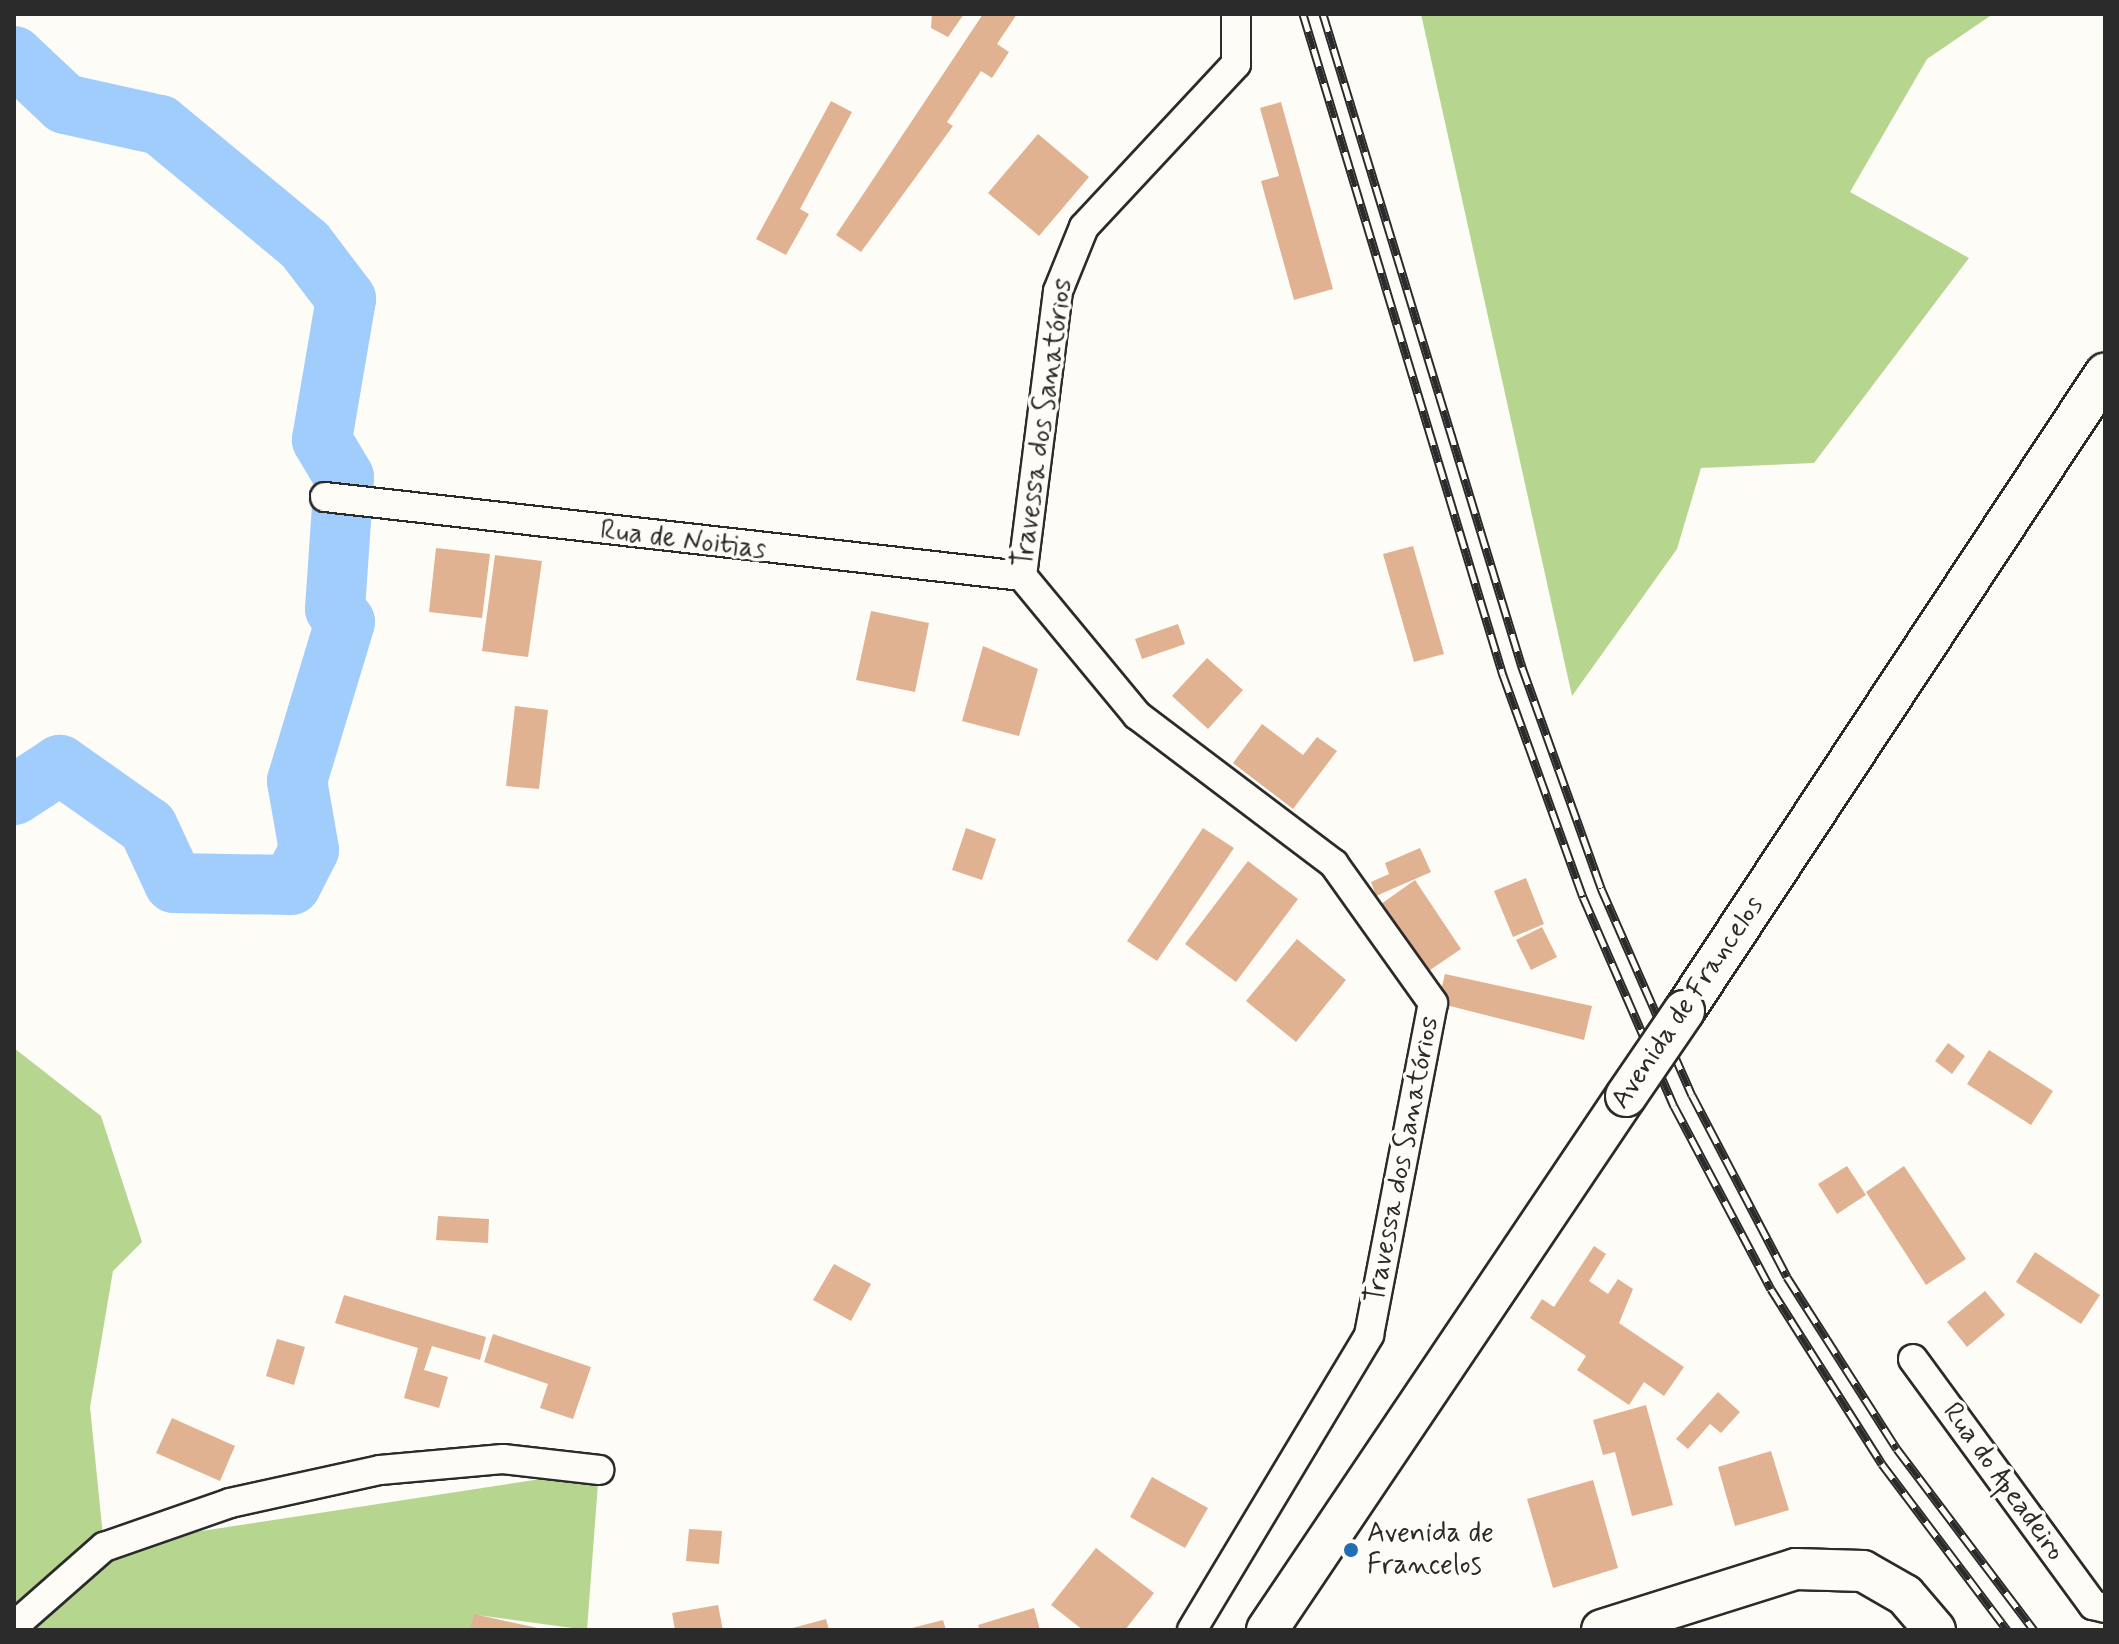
<!DOCTYPE html>
<meta charset="utf-8">
<style>
body{margin:0}
#map{position:relative;width:2119px;height:1644px;overflow:hidden;background:#fdfcf7;font-family:Mynerve,sans-serif}
div>[style]{position:absolute}
.green>*{inset:0;background:#b6d68f}
.river>*{height:60px;margin:-30px;padding:0 30px;transform-origin:30px;border-radius:30px;background:#a0cdfb}
.building>*{inset:0;background:#e1b292}
.roads{filter:drop-shadow(2px 0 #2b2b2b) drop-shadow(-2px 0 #2b2b2b) drop-shadow(0 2px #2b2b2b) drop-shadow(0 -2px #2b2b2b)}
.street>*{height:28px;margin:-14px;padding:0 14px;transform-origin:14px;border-radius:14px;background:#fdfcf7}
.secondary>*{height:40px;margin:-20px;padding:0 20px;transform-origin:20px;border-radius:20px;background:#fdfcf7}
.rail>*{height:9px;margin-top:-4.5px;transform-origin:0;background:repeating-linear-gradient(90deg,#fdfcf7 0 18px,#2b2b2b 0 36px);box-sizing:border-box;border-block:2px solid #2b2b2b}
.bridges{filter:drop-shadow(2px 0 #2b2b2b) drop-shadow(-2px 0 #2b2b2b) drop-shadow(0 2px #2b2b2b) drop-shadow(0 -2px #2b2b2b)}
.secondary-bridge>*{height:40px;margin:-20px;padding:0 20px;transform-origin:20px;border-radius:20px;background:#fdfcf7}
.dots>*{width:22px;height:22px;translate:-50% -50%;box-sizing:border-box;border:4px solid #fdfcf7;border-radius:50%}
span{translate:-50% -50%;white-space:nowrap;text-align:center;line-height:1.15;-webkit-text-stroke:7px #fdfcf7;paint-order:stroke}
.street-label{font-size:28px;color:#2b2b2b}
.poi-label{font-size:28px;color:#2b2b2b}
.left{translate:0 -50%;text-align:left}
.frame{position:absolute;inset:0;border:16px solid #2b2b2b;pointer-events:none}
</style>
<div id="map">
<div class="green">
<div style="clip-path:polygon(1421px 14px,1993px 14px,1927px 59px,1850px 192px,1969px 258px,1814px 463px,1701px 468px,1677px 549px,1572px 696px)"></div>
<div style="clip-path:polygon(14px 1048px,101px 1116px,142px 1242px,113px 1271px,90px 1407px,104px 1546px,599px 1470px,587px 1630px,477px 1615px,477px 1630px,14px 1630px)"></div>
</div>
<div class="river">
<div style="left:14px;top:56px;width:70px;rotate:43.3deg"></div>
<div style="left:65px;top:104px;width:97px;rotate:12.5deg"></div>
<div style="left:160px;top:125px;width:188px;rotate:39.6deg"></div>
<div style="left:305px;top:245px;width:68px;rotate:52.8deg"></div>
<div style="left:346px;top:299px;width:143px;rotate:99.7deg"></div>
<div style="left:322px;top:440px;width:43px;rotate:59.3deg"></div>
<div style="left:344px;top:477px;width:132px;rotate:93.9deg"></div>
<div style="left:335px;top:609px;width:16px;rotate:52deg"></div>
<div style="left:345px;top:622px;width:166px;rotate:106.8deg"></div>
<div style="left:297px;top:781px;width:70px;rotate:80.1deg"></div>
<div style="left:309px;top:850px;width:39px;rotate:117deg"></div>
<div style="left:291px;top:885px;width:117px;rotate:-179deg"></div>
<div style="left:174px;top:883px;width:62px;rotate:-114.9deg"></div>
<div style="left:148px;top:827px;width:108px;rotate:-144.8deg"></div>
<div style="left:60px;top:765px;width:55px;rotate:146.9deg"></div>
</div>
<div class="building">
<div style="clip-path:polygon(932px 14px,964px 14px,948px 37px,931px 28px)"></div>
<div style="clip-path:polygon(983px 14px,1017px 14px,997px 44px,1009px 52px,992px 78px,981px 71px,947px 122px,953px 126px,861px 252px,836px 235px)"></div>
<div style="clip-path:polygon(831px 101px,852px 112px,800px 209px,809px 214px,786px 255px,756px 239px)"></div>
<div style="clip-path:polygon(1281px 102px,1333px 289px,1294px 300px,1261px 181px,1279px 176px,1260px 108px)"></div>
<div style="clip-path:polygon(1038px 134px,1089px 177px,1039px 236px,988px 193px)"></div>
<div style="clip-path:polygon(1413px 546px,1444px 654px,1414px 662px,1383px 554px)"></div>
<div style="clip-path:polygon(436px 548px,490px 554px,482px 618px,429px 612px)"></div>
<div style="clip-path:polygon(495px 555px,542px 561px,528px 657px,482px 651px)"></div>
<div style="clip-path:polygon(871px 611px,929px 623px,915px 692px,856px 680px)"></div>
<div style="clip-path:polygon(1178px 624px,1185px 644px,1142px 659px,1135px 639px)"></div>
<div style="clip-path:polygon(983px 646px,1038px 669px,1019px 736px,962px 721px)"></div>
<div style="clip-path:polygon(1207px 658px,1243px 690px,1208px 729px,1172px 696px)"></div>
<div style="clip-path:polygon(515px 706px,548px 710px,539px 789px,506px 786px)"></div>
<div style="clip-path:polygon(1262px 724px,1303px 755px,1317px 737px,1337px 751px,1293px 809px,1233px 763px)"></div>
<div style="clip-path:polygon(966px 828px,996px 839px,982px 880px,952px 870px)"></div>
<div style="clip-path:polygon(1203px 828px,1234px 848px,1157px 961px,1127px 941px)"></div>
<div style="clip-path:polygon(1420px 848px,1431px 872px,1376px 896px,1371px 882px,1389px 874px,1385px 863px)"></div>
<div style="clip-path:polygon(1248px 861px,1298px 899px,1236px 982px,1185px 944px)"></div>
<div style="clip-path:polygon(1526px 878px,1544px 924px,1513px 937px,1494px 891px)"></div>
<div style="clip-path:polygon(1415px 880px,1461px 949px,1427px 972px,1381px 904px)"></div>
<div style="clip-path:polygon(1542px 927px,1557px 957px,1531px 970px,1516px 940px)"></div>
<div style="clip-path:polygon(1297px 939px,1346px 980px,1296px 1042px,1246px 1001px)"></div>
<div style="clip-path:polygon(1445px 974px,1592px 1006px,1584px 1040px,1438px 1003px)"></div>
<div style="clip-path:polygon(1948px 1043px,1965px 1056px,1952px 1074px,1935px 1061px)"></div>
<div style="clip-path:polygon(1989px 1050px,2053px 1091px,2031px 1125px,1967px 1084px)"></div>
<div style="clip-path:polygon(1847px 1166px,1866px 1195px,1837px 1214px,1818px 1184px)"></div>
<div style="clip-path:polygon(1904px 1166px,1966px 1259px,1926px 1285px,1866px 1192px)"></div>
<div style="clip-path:polygon(438px 1216px,489px 1219px,488px 1243px,436px 1240px)"></div>
<div style="clip-path:polygon(1594px 1246px,1606px 1254px,1589px 1281px,1608px 1294px,1618px 1279px,1633px 1289px,1619px 1323px,1684px 1367px,1664px 1396px,1644px 1382px,1629px 1405px,1577px 1370px,1586px 1356px,1530px 1318px,1542px 1299px,1554px 1307px)"></div>
<div style="clip-path:polygon(2035px 1252px,2100px 1295px,2081px 1324px,2016px 1282px)"></div>
<div style="clip-path:polygon(834px 1264px,871px 1284px,851px 1321px,813px 1300px)"></div>
<div style="clip-path:polygon(1985px 1291px,2005px 1315px,1967px 1347px,1947px 1322px)"></div>
<div style="clip-path:polygon(344px 1295px,486px 1337px,480px 1360px,432px 1346px,424px 1370px,448px 1377px,439px 1408px,404px 1398px,418px 1348px,335px 1323px)"></div>
<div style="clip-path:polygon(493px 1334px,591px 1367px,573px 1419px,540px 1408px,548px 1384px,484px 1362px)"></div>
<div style="clip-path:polygon(277px 1339px,305px 1347px,294px 1385px,266px 1376px)"></div>
<div style="clip-path:polygon(1718px 1392px,1740px 1412px,1721px 1433px,1710px 1424px,1688px 1449px,1676px 1439px)"></div>
<div style="clip-path:polygon(1646px 1405px,1673px 1505px,1632px 1516px,1615px 1452px,1603px 1455px,1593px 1420px)"></div>
<div style="clip-path:polygon(172px 1418px,235px 1446px,220px 1481px,156px 1453px)"></div>
<div style="clip-path:polygon(1771px 1451px,1789px 1510px,1735px 1526px,1718px 1467px)"></div>
<div style="clip-path:polygon(1152px 1477px,1208px 1508px,1185px 1548px,1130px 1517px)"></div>
<div style="clip-path:polygon(1593px 1480px,1618px 1568px,1553px 1588px,1527px 1499px)"></div>
<div style="clip-path:polygon(689px 1529px,722px 1531px,719px 1564px,686px 1561px)"></div>
<div style="clip-path:polygon(1096px 1548px,1154px 1593px,1125px 1630px,1083px 1630px,1051px 1605px)"></div>
<div style="clip-path:polygon(718px 1605px,723px 1630px,675px 1630px,672px 1613px)"></div>
<div style="clip-path:polygon(1034px 1608px,1040px 1630px,980px 1630px,978px 1625px)"></div>
<div style="clip-path:polygon(474px 1614px,542px 1629px,542px 1630px,470px 1630px)"></div>
<div style="clip-path:polygon(826px 1619px,829px 1630px,790px 1630px,789px 1629px)"></div>
<div style="clip-path:polygon(943px 1620px,946px 1630px,908px 1630px,908px 1629px)"></div>
</div>
<div class="roads">
<div class="street">
<div style="left:325px;top:497px;width:701px;rotate:6.47deg"></div>
<div style="left:1913px;top:1359px;width:305px;rotate:53.8deg"></div>
<div style="left:2093px;top:1605px;width:12px;rotate:14deg"></div>
<div style="left:14px;top:1626px;width:120px;rotate:-41.3deg"></div>
<div style="left:104px;top:1547px;width:133px;rotate:-19.2deg"></div>
<div style="left:230px;top:1503px;width:154px;rotate:-12.4deg"></div>
<div style="left:380px;top:1470px;width:123px;rotate:-5.1deg"></div>
<div style="left:503px;top:1459px;width:97px;rotate:6.5deg"></div>
<div style="left:1192px;top:1630px;width:344px;rotate:-59deg"></div>
<div style="left:1369px;top:1335px;width:338px;rotate:-79.1deg"></div>
<div style="left:1433px;top:1003px;width:171px;rotate:-125.5deg"></div>
<div style="left:1334px;top:864px;width:247px;rotate:-142.9deg"></div>
<div style="left:1137px;top:715px;width:180px;rotate:-129.6deg"></div>
<div style="left:1022px;top:576px;width:287px;rotate:-82.8deg"></div>
<div style="left:1058px;top:291px;width:69px;rotate:-67.9deg"></div>
<div style="left:1084px;top:227px;width:223px;rotate:-47deg"></div>
<div style="left:1236px;top:64px;width:50px;rotate:-90deg"></div>
</div>
<div class="secondary">
<div style="left:1684px;top:1011px;width:764px;rotate:-56.54deg"></div>
<div style="left:1267px;top:1630px;width:643px;rotate:-56.09deg"></div>
<div style="left:1602px;top:1630px;width:203px;rotate:-17.5deg"></div>
<div style="left:1796px;top:1569px;width:67px;rotate:1.7deg"></div>
<div style="left:1863px;top:1571px;width:48px;rotate:29.7deg"></div>
<div style="left:1905px;top:1595px;width:46px;rotate:49.4deg"></div>
</div>
</div>
<div class="rail">
<div style="left:1303px;top:14px;width:691px;rotate:73.17deg"></div>
<div style="left:1503px;top:675px;width:236px;rotate:70.2deg"></div>
<div style="left:1583px;top:897px;width:228px;rotate:66.5deg"></div>
<div style="left:1674px;top:1106px;width:207px;rotate:62.1deg"></div>
<div style="left:1771px;top:1289px;width:207px;rotate:57.6deg"></div>
<div style="left:1882px;top:1464px;width:208px;rotate:53deg"></div>
<div style="left:1323px;top:14px;width:683px;rotate:73.05deg"></div>
<div style="left:1522px;top:667px;width:235px;rotate:70.3deg"></div>
<div style="left:1601px;top:888px;width:226px;rotate:66.3deg"></div>
<div style="left:1692px;top:1095px;width:205px;rotate:62.4deg"></div>
<div style="left:1787px;top:1277px;width:204px;rotate:57.4deg"></div>
<div style="left:1897px;top:1449px;width:227px;rotate:52.9deg"></div>
</div>
<div class="bridges">
<div class="secondary-bridge">
<div style="left:1626px;top:1096px;width:103px;rotate:-55.7deg"></div>
</div>
</div>
<div class="dots">
<div style="left:1351px;top:1550px;background:#1f6fb2"></div>
</div>
<div class="street-label">
<span style="left:1044px;top:423px;rotate:-82deg">Travessa dos Sanatórios</span>
<span style="left:683px;top:541px;rotate:7deg">Rua de Noitias</span>
<span style="left:1688px;top:1003px;rotate:-56deg">Avenida de Francelos</span>
<span style="left:1403px;top:1160px;rotate:-79deg">Travessa dos Sanatórios</span>
<span style="left:2003px;top:1482px;rotate:54deg">Rua do Apeadeiro</span>
</div>
<div class="poi-label">
<span class="left" style="left:1367px;top:1550px">Avenida de<br>Francelos</span>
</div>
<div class="frame"></div>
</div>
